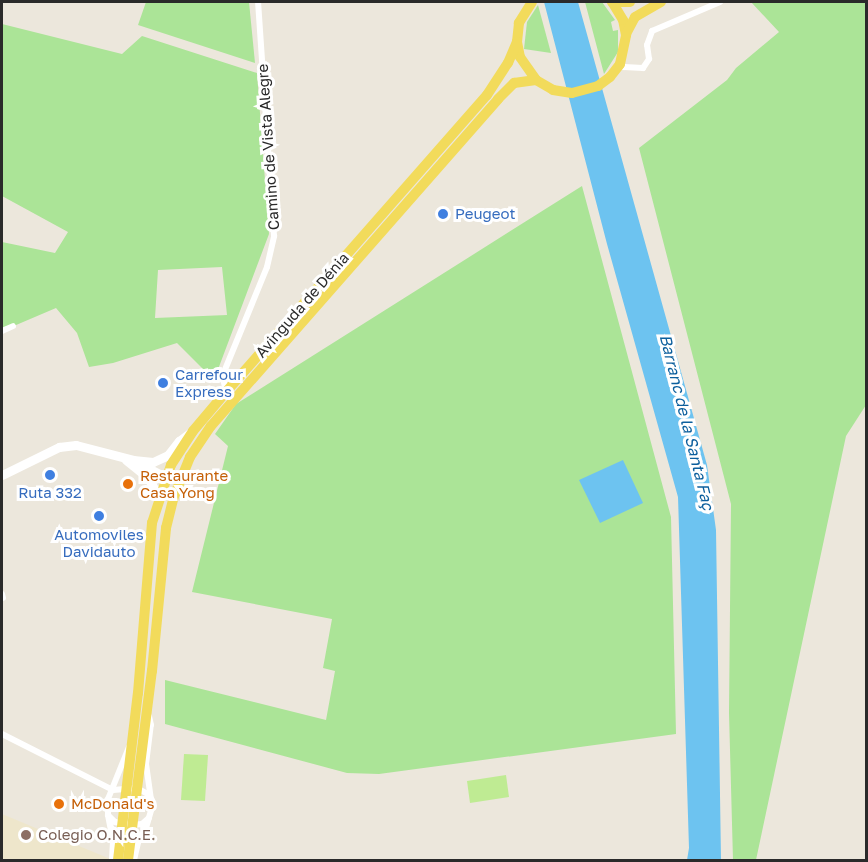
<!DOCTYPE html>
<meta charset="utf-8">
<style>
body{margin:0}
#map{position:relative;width:868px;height:862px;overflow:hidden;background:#ece7dc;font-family:"Golos Text",sans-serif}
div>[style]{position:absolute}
.education>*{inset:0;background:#eee6cb}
.green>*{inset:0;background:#abe497}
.pitch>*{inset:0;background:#bfeb93}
.water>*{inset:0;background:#6dc3f0}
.street>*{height:6px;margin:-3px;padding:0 3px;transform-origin:3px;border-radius:3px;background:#fff}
.secondary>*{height:9px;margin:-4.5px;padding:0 4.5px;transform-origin:4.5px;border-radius:4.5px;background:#fff}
.primary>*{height:10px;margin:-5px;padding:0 5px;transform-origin:5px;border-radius:5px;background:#f2db5b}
.dots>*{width:16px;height:16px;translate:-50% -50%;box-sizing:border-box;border:3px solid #fff;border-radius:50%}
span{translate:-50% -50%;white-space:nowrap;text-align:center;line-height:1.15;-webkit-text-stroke:6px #fff;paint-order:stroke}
.street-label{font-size:15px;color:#2a2a2a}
.shop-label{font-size:15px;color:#366cbe}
.left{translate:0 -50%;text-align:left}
.food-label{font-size:15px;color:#c56008}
.education-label{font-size:15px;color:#785e54}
.water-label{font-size:16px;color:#0c5f9d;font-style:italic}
.frame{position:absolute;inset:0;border:3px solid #2a2a2a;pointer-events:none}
</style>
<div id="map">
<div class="education">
<div style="clip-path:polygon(2px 814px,91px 851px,113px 860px,2px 860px)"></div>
</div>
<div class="green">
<div style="clip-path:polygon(146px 2px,249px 2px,255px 63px,138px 25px)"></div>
<div style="clip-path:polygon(585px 2px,602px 2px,615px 20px,611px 22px,613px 31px,618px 30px,618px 52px,604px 74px)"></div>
<div style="clip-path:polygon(751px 2px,866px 2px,866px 405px,846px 436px,756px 860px,733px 860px,729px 713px,731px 504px,639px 148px,727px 80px,736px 68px,779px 32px)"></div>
<div style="clip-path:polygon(538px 5px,551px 53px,524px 49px,527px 22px)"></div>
<div style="clip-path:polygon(evenodd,2px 24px,122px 54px,142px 36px,257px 73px,269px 234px,214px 380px,177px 343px,113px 363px,89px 367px,77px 333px,56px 308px,2px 331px,2px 242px,55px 253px,68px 232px,2px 196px,2px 24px,222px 267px,227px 315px,155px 318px,158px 270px,222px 267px)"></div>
<div style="clip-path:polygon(582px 186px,671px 517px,676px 734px,379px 774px,347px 773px,165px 724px,165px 680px,326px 720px,335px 671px,323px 668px,332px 619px,192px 592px,228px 446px,215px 434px,236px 404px)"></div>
</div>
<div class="pitch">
<div style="clip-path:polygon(184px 754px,208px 755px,205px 801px,181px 800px)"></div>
<div style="clip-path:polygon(506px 775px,509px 797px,470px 803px,467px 781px)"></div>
</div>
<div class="water">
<div style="clip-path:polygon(544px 2px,578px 2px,707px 465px,716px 530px,721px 860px,687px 860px,689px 848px,678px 497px,607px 244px)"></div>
<div style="clip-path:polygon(623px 460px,643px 503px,600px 523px,579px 480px)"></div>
</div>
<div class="street">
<div style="left:620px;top:64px;width:5px;rotate:37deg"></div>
<div style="left:624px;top:67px;width:19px;rotate:3deg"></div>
<div style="left:643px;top:68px;width:11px;rotate:-56deg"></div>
<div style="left:649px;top:59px;width:14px;rotate:-98deg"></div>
<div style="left:647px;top:45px;width:15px;rotate:-70deg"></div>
<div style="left:652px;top:31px;width:74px;rotate:-23.1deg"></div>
<div style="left:2px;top:331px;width:12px;rotate:-24deg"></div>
<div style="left:226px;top:392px;width:14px;rotate:-102deg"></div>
<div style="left:223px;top:378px;width:6px;rotate:-81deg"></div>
<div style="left:224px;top:372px;width:113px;rotate:-67.7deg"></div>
<div style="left:267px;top:267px;width:32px;rotate:-77deg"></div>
<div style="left:274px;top:236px;width:235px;rotate:-93.9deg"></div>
<div style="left:2px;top:594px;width:4px;rotate:76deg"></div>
<div style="left:2px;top:734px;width:124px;rotate:26.8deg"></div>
<div style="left:113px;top:790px;width:24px;rotate:-5deg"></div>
<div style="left:137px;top:788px;width:13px;rotate:29deg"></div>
<div style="left:148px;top:794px;width:7px;rotate:56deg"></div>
<div style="left:108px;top:815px;width:10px;rotate:45deg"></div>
<div style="left:115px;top:822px;width:17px;rotate:10deg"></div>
<div style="left:132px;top:825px;width:10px;rotate:-6deg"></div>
<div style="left:142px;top:824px;width:9px;rotate:-41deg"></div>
<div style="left:112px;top:860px;width:19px;rotate:-87deg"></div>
<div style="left:113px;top:841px;width:26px;rotate:-101deg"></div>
<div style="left:108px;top:815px;width:16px;rotate:-90deg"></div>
<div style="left:108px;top:799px;width:56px;rotate:-68deg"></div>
<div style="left:134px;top:860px;width:18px;rotate:-77deg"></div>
<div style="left:138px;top:842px;width:16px;rotate:-60deg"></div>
<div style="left:146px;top:828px;width:22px;rotate:-74deg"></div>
<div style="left:152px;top:807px;width:43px;rotate:-97.9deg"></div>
<div style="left:146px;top:764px;width:39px;rotate:-83deg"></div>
<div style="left:151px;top:725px;width:9px;rotate:-103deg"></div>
</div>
<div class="secondary">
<div style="left:126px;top:460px;width:28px;rotate:39deg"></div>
<div style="left:148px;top:478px;width:22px;rotate:60deg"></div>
<div style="left:140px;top:464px;width:29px;rotate:27deg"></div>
<div style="left:2px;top:475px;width:64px;rotate:-26.2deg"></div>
<div style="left:59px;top:447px;width:17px;rotate:-7deg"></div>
<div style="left:76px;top:445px;width:59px;rotate:14.7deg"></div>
<div style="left:133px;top:460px;width:20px;rotate:6deg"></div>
<div style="left:153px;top:462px;width:17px;rotate:-25deg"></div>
<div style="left:168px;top:455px;width:18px;rotate:-52deg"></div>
<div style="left:179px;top:441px;width:15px;rotate:-37deg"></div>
</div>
<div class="primary">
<div style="left:532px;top:2px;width:25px;rotate:122deg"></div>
<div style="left:519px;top:23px;width:19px;rotate:96deg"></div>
<div style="left:517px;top:42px;width:15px;rotate:79deg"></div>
<div style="left:520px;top:57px;width:28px;rotate:55deg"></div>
<div style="left:536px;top:80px;width:20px;rotate:30deg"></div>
<div style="left:553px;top:90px;width:19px;rotate:9deg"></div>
<div style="left:572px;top:93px;width:27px;rotate:-15deg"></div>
<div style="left:598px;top:86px;width:15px;rotate:-37deg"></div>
<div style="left:610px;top:77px;width:16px;rotate:-52deg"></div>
<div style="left:620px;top:64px;width:30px;rotate:-78deg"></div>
<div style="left:626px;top:35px;width:15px;rotate:-101deg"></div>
<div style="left:623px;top:20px;width:21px;rotate:-121deg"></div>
<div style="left:612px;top:2px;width:18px"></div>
<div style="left:626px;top:34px;width:19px;rotate:-62deg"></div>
<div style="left:635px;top:17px;width:30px;rotate:-30deg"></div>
<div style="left:118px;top:860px;width:168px;rotate:-83.2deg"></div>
<div style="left:138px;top:693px;width:171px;rotate:-85.3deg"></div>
<div style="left:152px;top:523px;width:61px;rotate:-71.9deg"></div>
<div style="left:171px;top:465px;width:40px;rotate:-57.1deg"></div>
<div style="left:193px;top:431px;width:51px;rotate:-49.8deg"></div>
<div style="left:226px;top:392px;width:395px;rotate:-48.7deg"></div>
<div style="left:487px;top:95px;width:38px;rotate:-57deg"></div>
<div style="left:508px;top:63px;width:23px;rotate:-67deg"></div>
<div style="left:128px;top:860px;width:191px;rotate:-82.8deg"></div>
<div style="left:152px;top:671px;width:144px;rotate:-84.4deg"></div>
<div style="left:166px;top:528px;width:30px;rotate:-76deg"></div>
<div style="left:173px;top:499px;width:45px;rotate:-68deg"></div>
<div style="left:190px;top:457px;width:37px;rotate:-56deg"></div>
<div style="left:211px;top:426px;width:435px;rotate:-48.7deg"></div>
<div style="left:498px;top:99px;width:23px;rotate:-45deg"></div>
<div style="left:514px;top:83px;width:22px;rotate:-8deg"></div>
</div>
<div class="dots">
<div style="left:443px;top:214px;background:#3f7fe0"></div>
<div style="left:163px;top:383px;background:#3f7fe0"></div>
<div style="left:50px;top:475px;background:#3f7fe0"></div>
<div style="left:128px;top:484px;background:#e8710a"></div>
<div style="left:99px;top:516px;background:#3f7fe0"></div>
<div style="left:59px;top:804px;background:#e8710a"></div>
<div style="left:26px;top:835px;background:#8d6e63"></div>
</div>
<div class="street-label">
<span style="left:268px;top:147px;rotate:-94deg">Camino de Vista Alegre</span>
<span style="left:302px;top:305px;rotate:-49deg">Avinguda de Dénia</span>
</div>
<div class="shop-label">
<span class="left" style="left:455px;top:214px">Peugeot</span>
<span class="left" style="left:175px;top:383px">Carrefour<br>Express</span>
<span style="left:50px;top:493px">Ruta 332</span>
<span style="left:99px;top:543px">Automoviles<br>Davidauto</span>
</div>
<div class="food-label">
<span class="left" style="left:140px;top:484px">Restaurante<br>Casa Yong</span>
<span class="left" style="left:71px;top:804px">McDonald's</span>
</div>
<div class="education-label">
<span class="left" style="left:38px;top:835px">Colegio O.N.C.E.</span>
</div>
<div class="water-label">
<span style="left:687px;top:422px;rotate:76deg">Barranc de la Santa Faç</span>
</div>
<div class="frame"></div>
</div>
